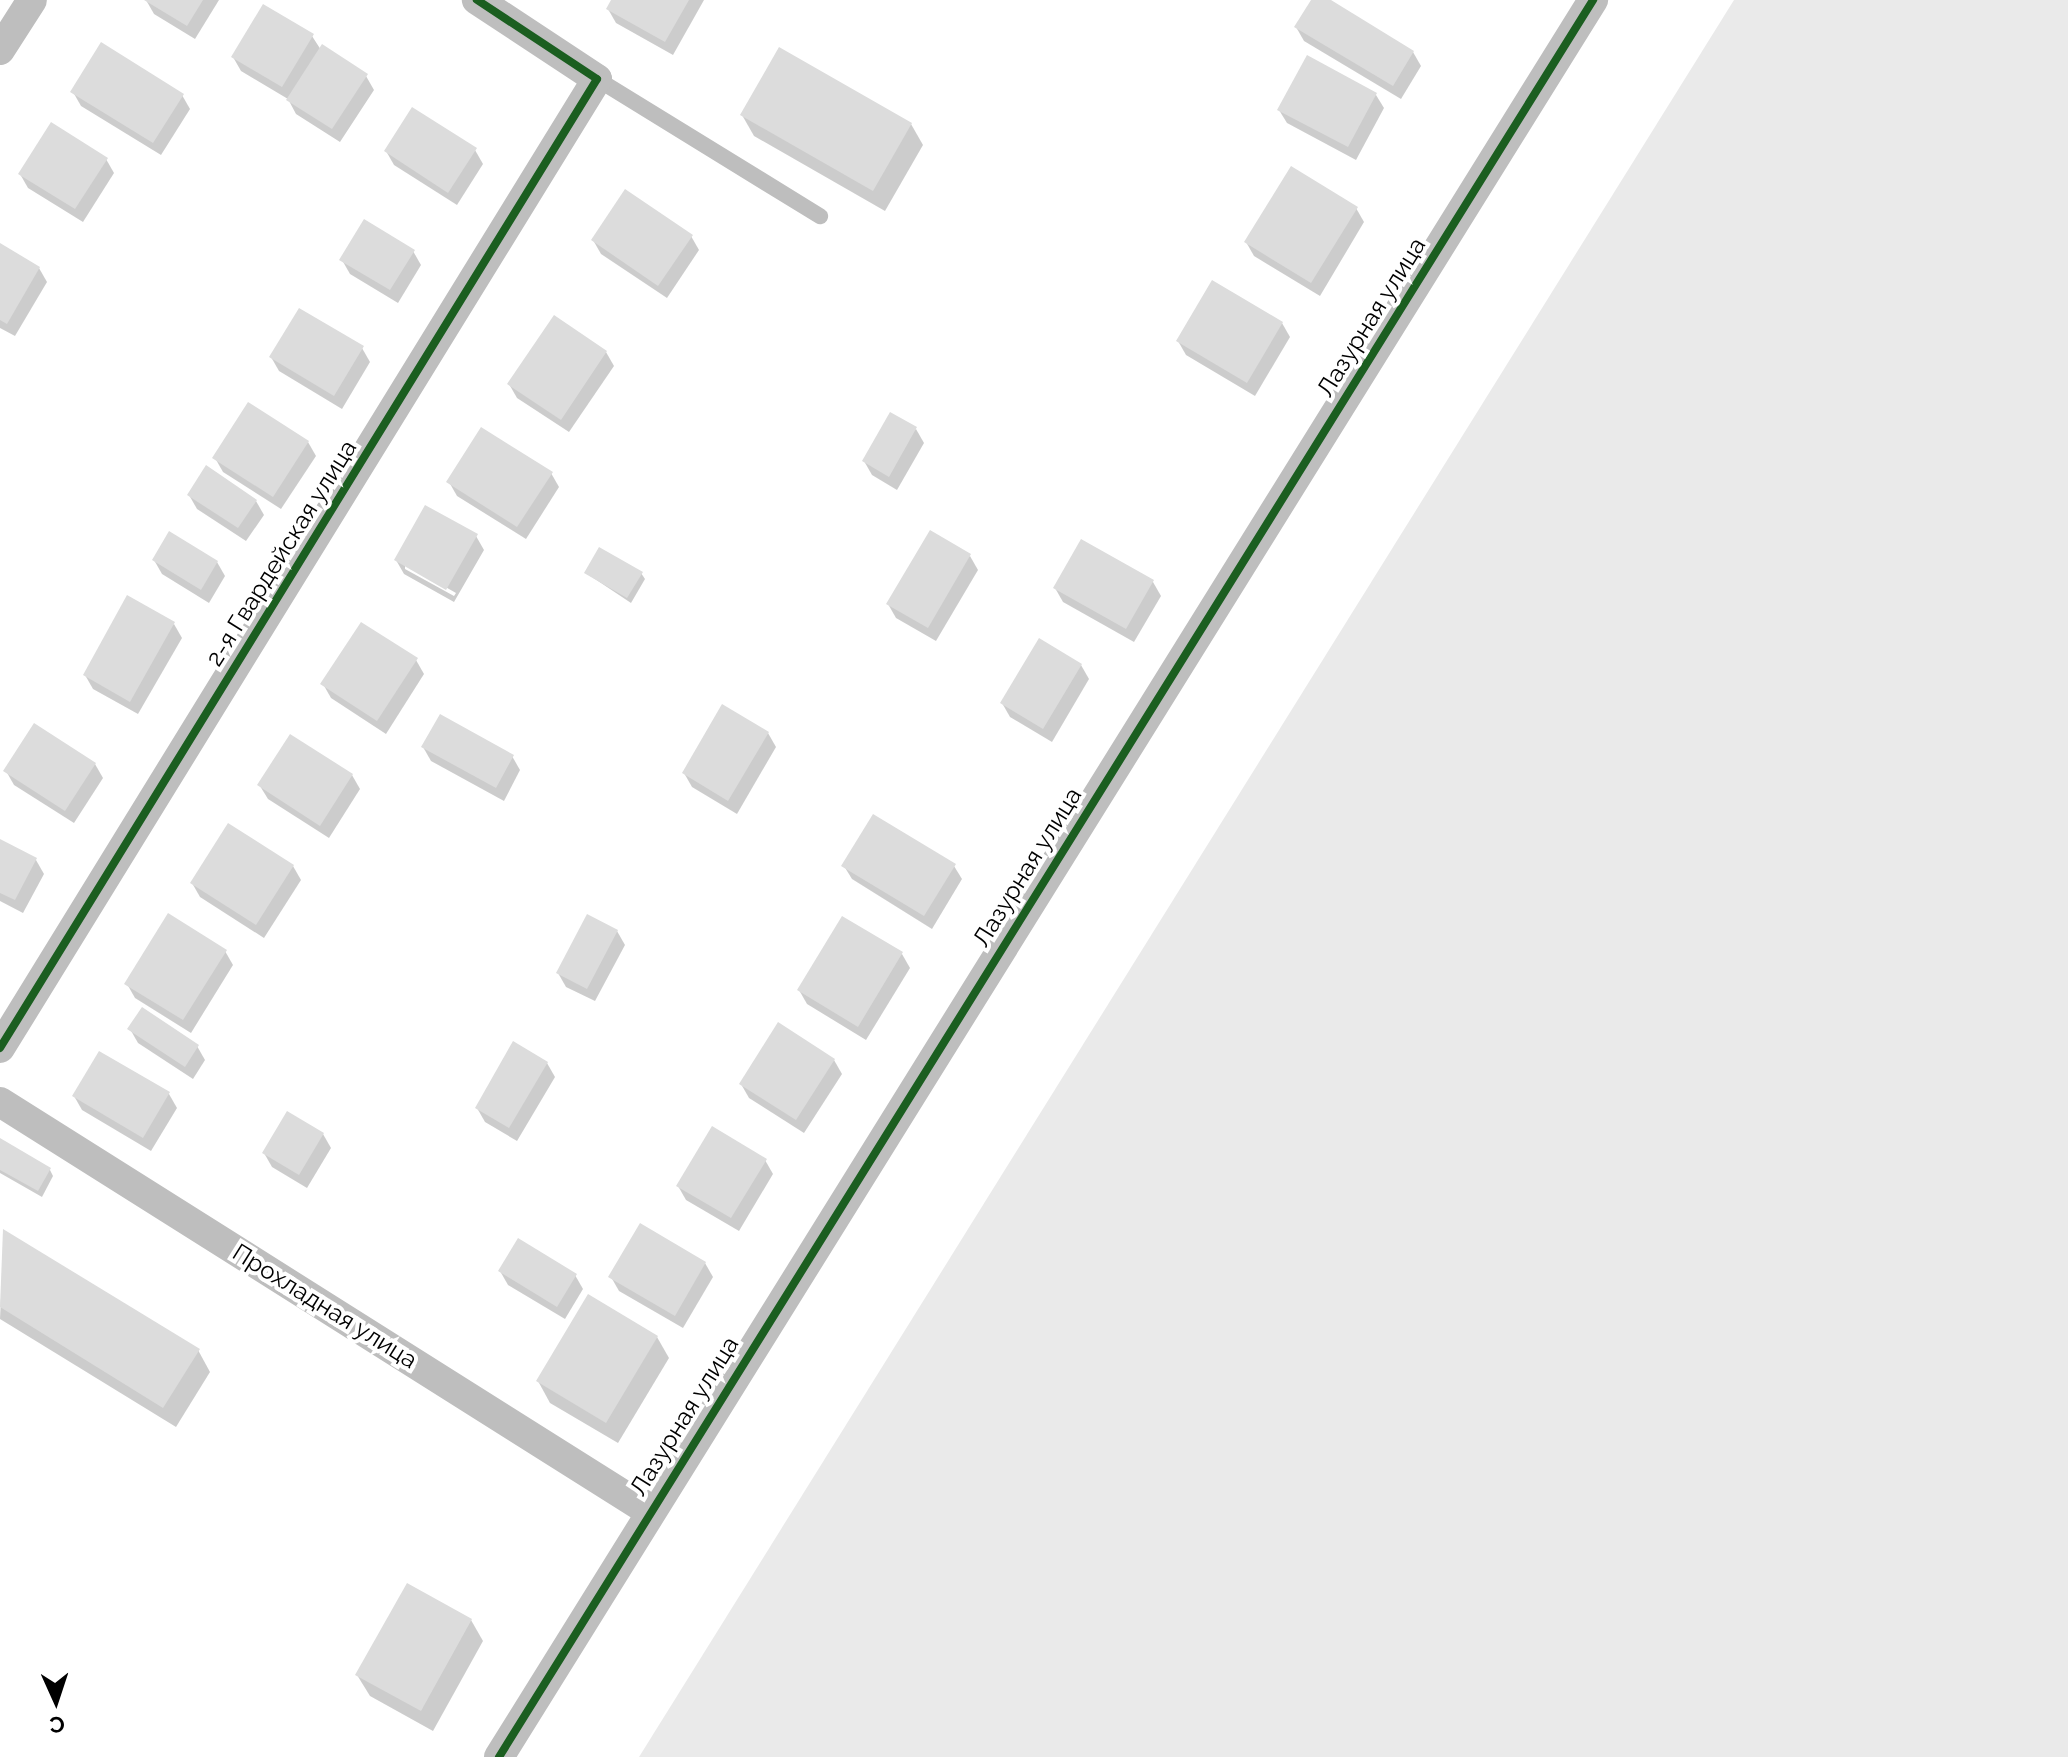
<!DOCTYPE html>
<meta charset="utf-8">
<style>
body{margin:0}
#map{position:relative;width:2068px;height:1757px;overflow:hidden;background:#fff;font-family:Raleway,sans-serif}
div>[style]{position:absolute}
.green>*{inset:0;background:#eaeaea}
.shadow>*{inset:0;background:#0003}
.building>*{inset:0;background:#dcdcdc}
.service>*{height:16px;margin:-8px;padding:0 8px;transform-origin:8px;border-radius:8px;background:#bebebe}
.minor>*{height:30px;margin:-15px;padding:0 15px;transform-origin:15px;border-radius:15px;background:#bebebe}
.cycleway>*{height:8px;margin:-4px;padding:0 4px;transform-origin:4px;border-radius:4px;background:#1b5e20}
span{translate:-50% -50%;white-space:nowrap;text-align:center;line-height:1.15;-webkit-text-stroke:8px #fff;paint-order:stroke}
.street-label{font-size:24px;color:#000}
.north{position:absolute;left:16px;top:1661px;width:80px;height:80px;-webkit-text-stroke:6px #fff;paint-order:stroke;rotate:177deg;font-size:22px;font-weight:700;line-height:32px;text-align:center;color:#000}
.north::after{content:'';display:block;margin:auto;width:28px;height:36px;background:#000;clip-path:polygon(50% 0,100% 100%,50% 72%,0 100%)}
</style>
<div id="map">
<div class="green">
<div style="clip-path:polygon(1734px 0,2068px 0,2068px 1757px,639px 1757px)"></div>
</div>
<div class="shadow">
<div style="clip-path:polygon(146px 0,219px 0,195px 39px,154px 14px)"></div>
<div style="clip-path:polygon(613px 0,704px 0,673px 55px,616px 23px,608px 9px)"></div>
<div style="clip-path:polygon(1313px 0,1327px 0,1413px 52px,1421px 66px,1401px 99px,1304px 41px,1296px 27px)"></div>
<div style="clip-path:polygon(312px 36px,321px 50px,366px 76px,374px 90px,340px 142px,296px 114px,288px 99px,241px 71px,233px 57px)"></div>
<div style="clip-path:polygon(73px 92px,182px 95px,190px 109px,161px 155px,81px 106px)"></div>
<div style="clip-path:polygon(1376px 95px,1384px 108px,1356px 160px,1287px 123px,1279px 110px)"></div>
<div style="clip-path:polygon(742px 115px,911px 124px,923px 145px,885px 211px,754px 136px)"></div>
<div style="clip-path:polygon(475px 150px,483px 164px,457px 205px,394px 165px,386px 151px)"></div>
<div style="clip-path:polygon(106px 159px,114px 173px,83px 222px,28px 188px,20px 174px)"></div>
<div style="clip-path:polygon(1356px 208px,1364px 222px,1320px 296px,1254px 256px,1246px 242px)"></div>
<div style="clip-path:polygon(691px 236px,699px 250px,667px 298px,601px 254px,593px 240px)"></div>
<div style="clip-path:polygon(0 246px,39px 268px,47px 282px,15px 336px,0 328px)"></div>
<div style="clip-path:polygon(413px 251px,421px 265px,398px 303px,350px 274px,342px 260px)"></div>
<div style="clip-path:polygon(1282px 323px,1290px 337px,1255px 396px,1186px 355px,1178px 341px)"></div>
<div style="clip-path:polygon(362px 348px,370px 362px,342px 409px,279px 371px,271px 357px)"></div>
<div style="clip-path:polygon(606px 352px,614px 366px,569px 432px,517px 398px,509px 384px)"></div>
<div style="clip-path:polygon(916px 429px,924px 443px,897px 490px,872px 475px,864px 461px)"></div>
<div style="clip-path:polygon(308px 442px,316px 456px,281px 509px,223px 472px,215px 458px)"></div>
<div style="clip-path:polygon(551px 473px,559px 487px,526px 539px,457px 496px,449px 482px)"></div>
<div style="clip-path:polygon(189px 495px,256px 501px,264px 515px,246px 541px,197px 509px)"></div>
<div style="clip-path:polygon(evenodd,476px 536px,484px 550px,454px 602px,404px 574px,396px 560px,476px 536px,405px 564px,456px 593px,454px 596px,405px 569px,405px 564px)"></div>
<div style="clip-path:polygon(970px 556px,978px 570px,936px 641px,896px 618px,888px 604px)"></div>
<div style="clip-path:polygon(154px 560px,217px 562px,225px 576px,209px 603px,162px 574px)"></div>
<div style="clip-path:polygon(586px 573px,641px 573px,645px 579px,631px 603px)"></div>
<div style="clip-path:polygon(1153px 582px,1161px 596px,1134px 642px,1063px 602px,1055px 588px)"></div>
<div style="clip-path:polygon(174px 624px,182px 638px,138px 714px,93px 689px,85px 675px)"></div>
<div style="clip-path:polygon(416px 660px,424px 674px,386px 734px,331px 698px,323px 684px)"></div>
<div style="clip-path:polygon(1081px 665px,1089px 679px,1052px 742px,1010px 717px,1002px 703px)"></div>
<div style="clip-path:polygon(768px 733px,776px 747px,737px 814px,692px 787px,684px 773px)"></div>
<div style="clip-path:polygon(423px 747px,512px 756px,520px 770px,504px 801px,431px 761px)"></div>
<div style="clip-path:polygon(95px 764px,103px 778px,74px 823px,14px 785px,6px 771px)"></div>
<div style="clip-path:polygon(352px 775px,360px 789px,329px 838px,268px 799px,260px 786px)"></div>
<div style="clip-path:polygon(0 841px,36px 860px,44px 874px,23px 913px,0 901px)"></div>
<div style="clip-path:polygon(293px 866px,301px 880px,264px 938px,200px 897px,192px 883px)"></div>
<div style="clip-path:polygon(844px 866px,954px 866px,962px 879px,932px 929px,852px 879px)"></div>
<div style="clip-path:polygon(617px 931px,625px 945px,595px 1001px,566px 987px,558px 973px)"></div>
<div style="clip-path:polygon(225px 951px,233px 965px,191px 1033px,135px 998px,127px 984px)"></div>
<div style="clip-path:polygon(902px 954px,910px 968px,866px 1040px,807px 1004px,799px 990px)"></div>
<div style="clip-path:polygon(130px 1029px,197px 1046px,205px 1060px,193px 1079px,138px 1043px)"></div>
<div style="clip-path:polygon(834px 1060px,842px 1074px,804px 1133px,749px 1098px,741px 1084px)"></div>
<div style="clip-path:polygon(547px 1063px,555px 1077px,517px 1141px,485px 1122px,477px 1108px)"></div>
<div style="clip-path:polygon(169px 1094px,177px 1108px,151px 1151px,82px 1110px,74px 1096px)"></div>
<div style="clip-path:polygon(323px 1134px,331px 1148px,307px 1188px,272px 1167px,264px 1153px)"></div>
<div style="clip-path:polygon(0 1141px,50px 1170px,53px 1176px,42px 1197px,0 1173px)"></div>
<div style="clip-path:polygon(765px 1160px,773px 1174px,739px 1231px,686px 1200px,678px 1186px)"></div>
<div style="clip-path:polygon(4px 1232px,198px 1350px,210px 1372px,176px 1427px,0 1319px)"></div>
<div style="clip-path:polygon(705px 1263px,713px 1277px,683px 1328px,619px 1291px,611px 1277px)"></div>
<div style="clip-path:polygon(500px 1271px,575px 1275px,583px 1289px,565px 1319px,508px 1285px)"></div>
<div style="clip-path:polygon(657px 1337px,669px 1358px,618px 1443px,550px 1403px,538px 1381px)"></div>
<div style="clip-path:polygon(471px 1620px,483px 1641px,433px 1731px,370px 1696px,357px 1675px)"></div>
</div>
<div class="building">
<div style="clip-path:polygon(144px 0,203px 0,187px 26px)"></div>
<div style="clip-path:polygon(611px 0,689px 0,665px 42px,606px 9px)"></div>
<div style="clip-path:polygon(1311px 0,1331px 0,1414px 51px,1393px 86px,1294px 27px)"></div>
<div style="clip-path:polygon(263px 4px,314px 34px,282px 87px,231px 57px)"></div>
<div style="clip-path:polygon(101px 42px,184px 94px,153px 143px,70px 92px)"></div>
<div style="clip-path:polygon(322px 44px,368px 74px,332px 129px,286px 100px)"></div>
<div style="clip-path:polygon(779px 47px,912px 123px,873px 191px,740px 115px)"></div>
<div style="clip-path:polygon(1307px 55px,1377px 93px,1348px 147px,1277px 110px)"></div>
<div style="clip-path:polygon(412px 107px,477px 148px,448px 193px,384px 151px)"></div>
<div style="clip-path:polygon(51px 122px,108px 158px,75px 209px,18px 174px)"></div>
<div style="clip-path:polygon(1291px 166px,1358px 207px,1311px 283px,1244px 242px)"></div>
<div style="clip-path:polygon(625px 189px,693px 235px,658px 286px,591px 240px)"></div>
<div style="clip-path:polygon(364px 219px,415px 250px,390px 290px,339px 260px)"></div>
<div style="clip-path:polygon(0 243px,40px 267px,7px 324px,0 320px)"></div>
<div style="clip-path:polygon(1212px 280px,1283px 322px,1247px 383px,1176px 341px)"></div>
<div style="clip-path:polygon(299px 308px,364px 346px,334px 396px,269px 357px)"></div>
<div style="clip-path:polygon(554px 315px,607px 351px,561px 420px,507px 384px)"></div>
<div style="clip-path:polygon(248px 402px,309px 441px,273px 497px,212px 458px)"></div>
<div style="clip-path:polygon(890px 412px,917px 427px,889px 477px,862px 461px)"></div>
<div style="clip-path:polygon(481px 427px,553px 472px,517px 527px,446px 482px)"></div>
<div style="clip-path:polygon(206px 465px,257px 500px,238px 528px,187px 495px)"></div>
<div style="clip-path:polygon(425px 505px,478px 534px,446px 590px,394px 560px)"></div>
<div style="clip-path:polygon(930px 530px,971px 554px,928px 628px,886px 604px)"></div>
<div style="clip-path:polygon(169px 531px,218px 561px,201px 590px,152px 560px)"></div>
<div style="clip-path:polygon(1081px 539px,1154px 580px,1126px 629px,1053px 588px)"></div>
<div style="clip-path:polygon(599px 547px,643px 572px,627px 598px,584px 573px)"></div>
<div style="clip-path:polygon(127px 595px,175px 622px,130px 702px,83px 675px)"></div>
<div style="clip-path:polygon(361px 622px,418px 658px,377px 721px,320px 684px)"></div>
<div style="clip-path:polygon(1039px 638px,1082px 664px,1043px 729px,1000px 703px)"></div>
<div style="clip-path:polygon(722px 704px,769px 732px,728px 801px,682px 773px)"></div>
<div style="clip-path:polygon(440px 714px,514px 755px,496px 788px,421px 747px)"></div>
<div style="clip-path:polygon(34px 723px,96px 763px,65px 811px,3px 771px)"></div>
<div style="clip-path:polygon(290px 734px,353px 774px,320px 826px,257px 785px)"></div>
<div style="clip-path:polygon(873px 814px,956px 864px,924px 916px,841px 866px)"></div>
<div style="clip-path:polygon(228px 823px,294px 865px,256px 925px,190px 883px)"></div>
<div style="clip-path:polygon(0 839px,37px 858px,15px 900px,0 893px)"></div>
<div style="clip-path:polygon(168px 913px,227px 950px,183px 1020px,124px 984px)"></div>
<div style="clip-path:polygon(587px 914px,618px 930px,587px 989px,556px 973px)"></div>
<div style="clip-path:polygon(842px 916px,903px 952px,858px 1027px,797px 990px)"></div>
<div style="clip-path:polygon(142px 1007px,199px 1045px,185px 1067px,127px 1029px)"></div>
<div style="clip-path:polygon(778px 1022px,835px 1059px,796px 1120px,739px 1084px)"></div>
<div style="clip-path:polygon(513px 1041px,548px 1062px,509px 1128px,475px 1108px)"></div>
<div style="clip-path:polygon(99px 1051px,170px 1092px,143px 1138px,72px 1096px)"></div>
<div style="clip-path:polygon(287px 1111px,324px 1133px,299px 1175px,262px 1153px)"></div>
<div style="clip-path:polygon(712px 1126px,767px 1159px,731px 1218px,676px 1186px)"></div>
<div style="clip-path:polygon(0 1138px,51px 1168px,38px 1191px,0 1170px)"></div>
<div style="clip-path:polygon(640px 1223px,706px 1262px,675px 1316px,608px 1277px)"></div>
<div style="clip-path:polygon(3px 1229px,200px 1349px,163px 1408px,0 1307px)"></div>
<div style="clip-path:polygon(518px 1238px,577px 1274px,557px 1307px,498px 1271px)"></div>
<div style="clip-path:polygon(588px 1294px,658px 1336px,606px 1423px,536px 1381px)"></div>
<div style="clip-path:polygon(407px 1583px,472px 1619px,421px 1711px,355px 1675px)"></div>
</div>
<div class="service">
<div style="left:597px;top:79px;width:262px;rotate:31.6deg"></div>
</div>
<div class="minor">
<div style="left:0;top:50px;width:59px;rotate:-57.4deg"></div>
<div style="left:0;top:1048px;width:1138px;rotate:-58.36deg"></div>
<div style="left:597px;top:79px;width:144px;rotate:-146.6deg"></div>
<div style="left:0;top:1102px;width:767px;rotate:32.22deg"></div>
<div style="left:499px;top:1757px;width:2070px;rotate:-58.09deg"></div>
</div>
<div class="cycleway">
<div style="left:0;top:1048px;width:1138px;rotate:-58.36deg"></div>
<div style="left:597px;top:79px;width:144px;rotate:-146.6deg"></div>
<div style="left:499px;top:1757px;width:2070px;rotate:-58.09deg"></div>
</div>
<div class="street-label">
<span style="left:1371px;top:317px;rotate:-58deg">Лазурная улица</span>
<span style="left:281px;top:553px;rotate:-58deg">2-я Гвардейская улица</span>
<span style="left:1027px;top:867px;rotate:-58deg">Лазурная улица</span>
<span style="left:325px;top:1306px;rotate:32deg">Прохладная улица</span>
<span style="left:684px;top:1416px;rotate:-58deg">Лазурная улица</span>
</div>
<div class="north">С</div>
</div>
